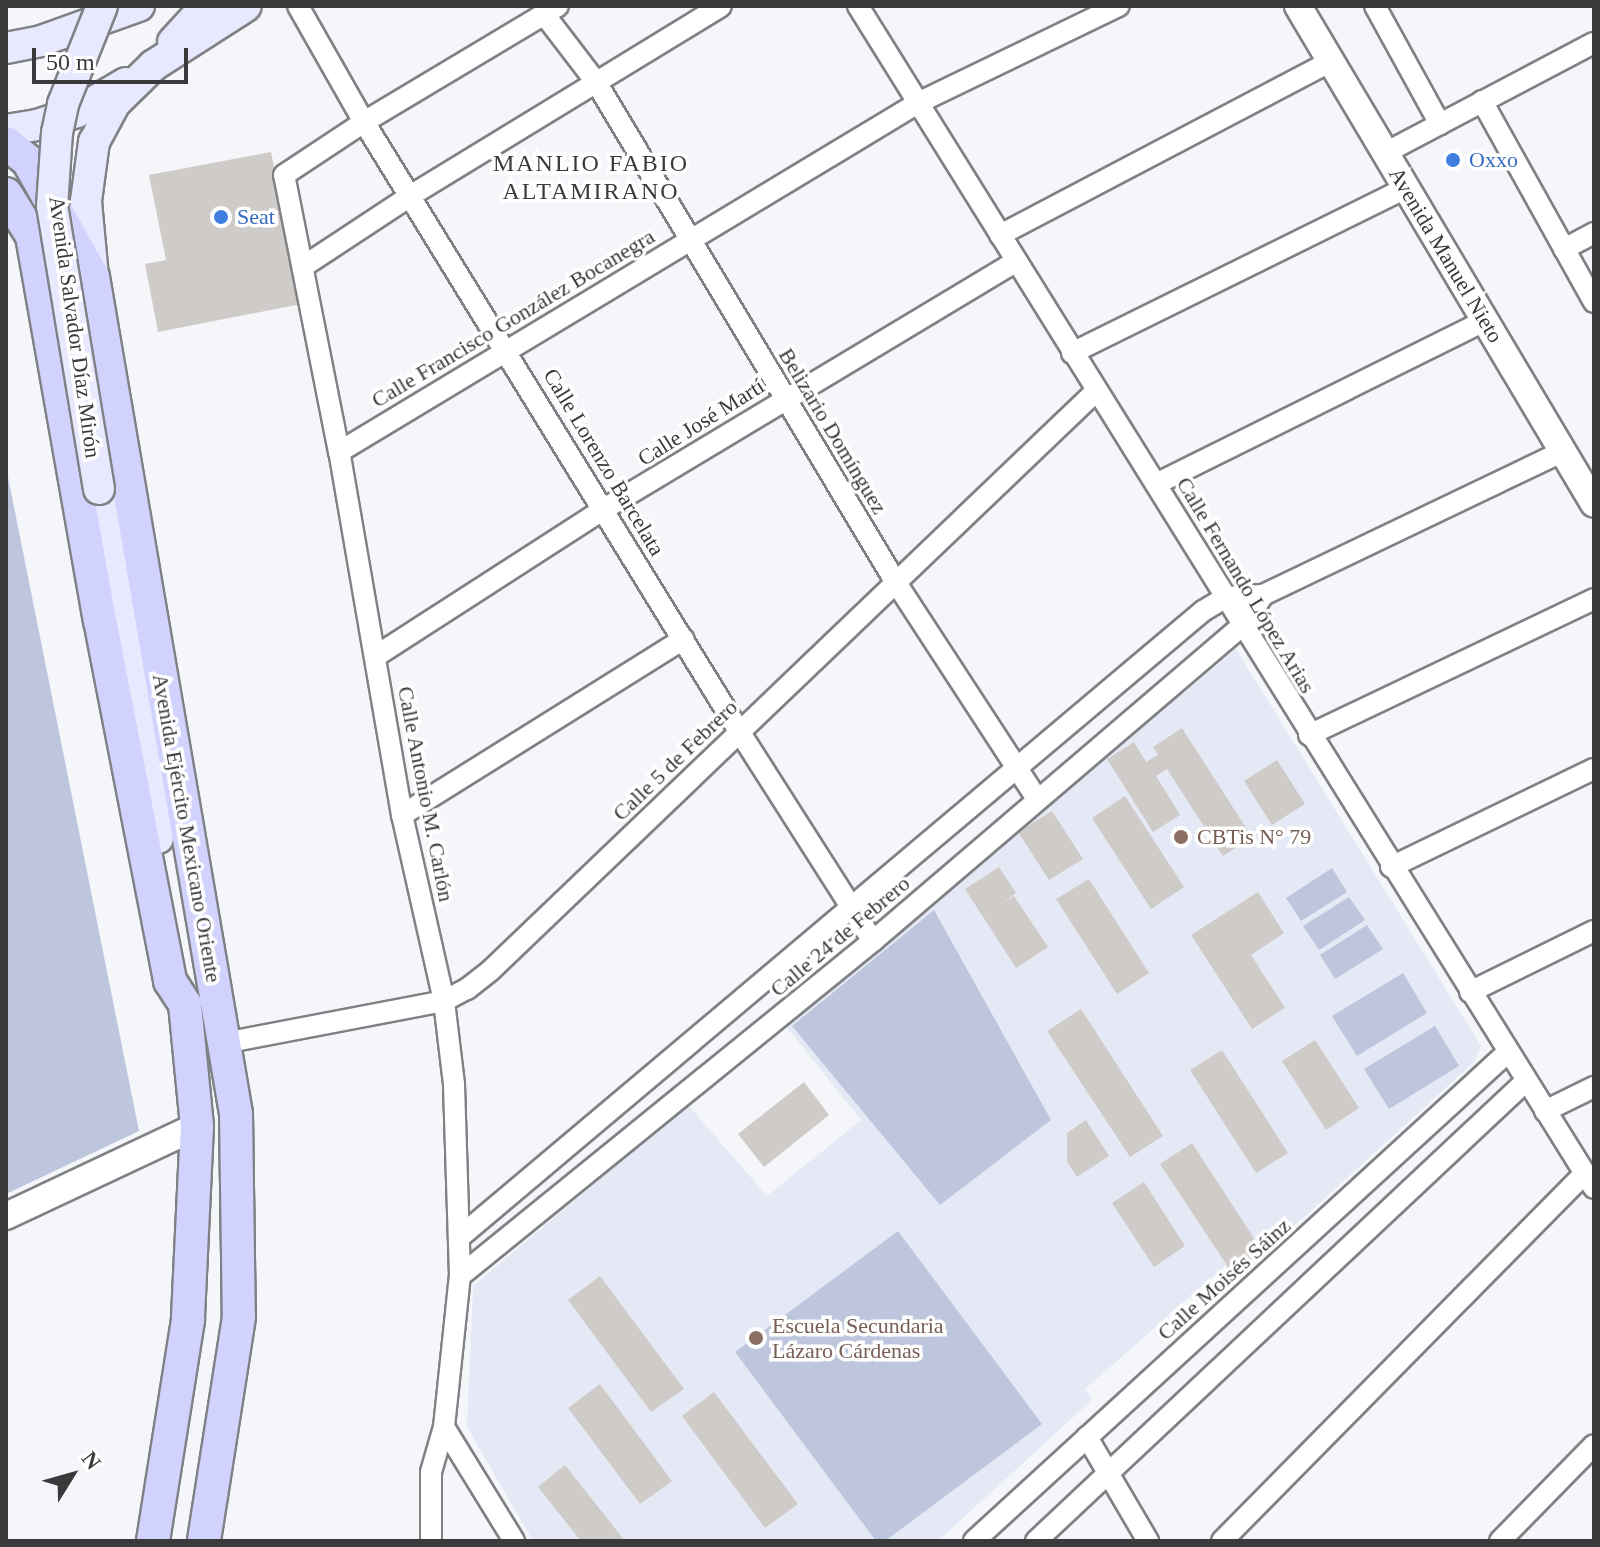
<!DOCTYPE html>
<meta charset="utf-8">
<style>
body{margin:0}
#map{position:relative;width:1600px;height:1547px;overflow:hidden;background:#f4f6fa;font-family:Georgia,serif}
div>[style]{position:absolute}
.built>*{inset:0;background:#e5e9f5}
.green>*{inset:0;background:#bec6dd}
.building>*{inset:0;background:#cfcbc8}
.roads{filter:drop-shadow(2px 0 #808185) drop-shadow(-2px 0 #808185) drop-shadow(0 2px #808185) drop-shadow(0 -2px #808185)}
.minor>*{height:20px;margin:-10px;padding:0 10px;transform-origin:10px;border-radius:10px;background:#fff}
.tertiary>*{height:26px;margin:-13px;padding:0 13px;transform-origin:13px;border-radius:13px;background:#fff}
.secondary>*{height:30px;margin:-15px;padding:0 15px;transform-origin:15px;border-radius:15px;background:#e8e8fe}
.primary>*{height:32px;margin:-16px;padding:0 16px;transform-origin:16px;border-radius:16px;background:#d1d2fe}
.bridges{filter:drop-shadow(2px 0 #808185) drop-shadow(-2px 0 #808185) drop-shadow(0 2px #808185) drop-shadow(0 -2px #808185)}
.secondary-bridge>*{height:30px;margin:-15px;padding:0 15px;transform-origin:15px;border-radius:15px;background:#e8e8fe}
.dots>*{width:22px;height:22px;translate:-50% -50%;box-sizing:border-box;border:4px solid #fff;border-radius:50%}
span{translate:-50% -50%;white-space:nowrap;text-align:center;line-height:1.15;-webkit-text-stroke:7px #fff;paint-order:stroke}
.shop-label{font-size:22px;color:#366cbe}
.left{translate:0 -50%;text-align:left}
.street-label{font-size:22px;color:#3a3a3c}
.education-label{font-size:22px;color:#785e54}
.neighbourhood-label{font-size:24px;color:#3a3a3c;letter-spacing:2px}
.frame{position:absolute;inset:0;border:8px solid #3a3a3c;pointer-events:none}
.north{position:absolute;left:32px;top:1435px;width:80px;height:80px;-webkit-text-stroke:6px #fff;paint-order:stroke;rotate:53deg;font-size:22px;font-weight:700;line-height:32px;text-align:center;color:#3a3a3c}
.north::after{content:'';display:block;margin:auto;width:28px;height:36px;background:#3a3a3c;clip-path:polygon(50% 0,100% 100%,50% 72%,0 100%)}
.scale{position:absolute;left:32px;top:48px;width:156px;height:36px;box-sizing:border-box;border:4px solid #3a3a3c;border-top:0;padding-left:10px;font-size:24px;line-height:28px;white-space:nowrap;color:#3a3a3c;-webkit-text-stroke:6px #fff;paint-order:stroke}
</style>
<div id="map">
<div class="built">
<div style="clip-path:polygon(1236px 649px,1481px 1046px,1475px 1061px,1236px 1279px,1225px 1266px,1085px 1389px,1093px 1399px,938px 1541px,533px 1541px,467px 1427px,473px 1286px,688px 1105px,767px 1196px,861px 1120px,785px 1025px)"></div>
</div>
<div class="green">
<div style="clip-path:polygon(6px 467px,139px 1131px,6px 1194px)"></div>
<div style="clip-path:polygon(1332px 868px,1347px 892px,1301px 921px,1286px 898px)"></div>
<div style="clip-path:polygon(1349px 897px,1365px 920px,1319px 950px,1303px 926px)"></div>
<div style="clip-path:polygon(934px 910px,1051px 1120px,940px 1205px,792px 1026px)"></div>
<div style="clip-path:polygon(1367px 925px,1383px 949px,1335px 979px,1320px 955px)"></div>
<div style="clip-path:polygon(1403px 973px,1427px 1013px,1357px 1056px,1332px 1016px)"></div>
<div style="clip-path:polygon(1435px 1026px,1459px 1066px,1389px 1109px,1364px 1069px)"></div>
<div style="clip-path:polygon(898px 1231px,1042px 1424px,885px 1541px,876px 1541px,735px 1352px)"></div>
</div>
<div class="building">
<div style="clip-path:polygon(271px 152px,301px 304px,158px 332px,145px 264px,166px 260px,149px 175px)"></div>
<div style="clip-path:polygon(1182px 728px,1252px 837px,1223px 856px,1167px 769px,1156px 776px,1180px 815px,1153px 832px,1107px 759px,1134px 742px,1146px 762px,1158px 755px,1153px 747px)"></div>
<div style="clip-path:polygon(1277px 760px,1305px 804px,1272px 825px,1244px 781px)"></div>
<div style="clip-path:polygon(1125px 796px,1184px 887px,1151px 909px,1092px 818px)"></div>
<div style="clip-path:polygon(1052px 811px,1083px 859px,1049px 880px,1018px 832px)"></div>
<div style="clip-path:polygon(999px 867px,1016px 893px,1003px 902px,1014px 896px,1048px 947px,1016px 968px,965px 889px)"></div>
<div style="clip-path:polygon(1089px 879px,1149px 973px,1117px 994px,1056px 899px)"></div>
<div style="clip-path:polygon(1258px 892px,1284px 933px,1251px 955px,1285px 1008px,1252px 1029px,1191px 935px)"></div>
<div style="clip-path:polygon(1081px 1009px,1163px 1136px,1130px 1157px,1047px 1031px)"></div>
<div style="clip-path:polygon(1315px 1040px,1359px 1108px,1326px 1130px,1282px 1061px)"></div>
<div style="clip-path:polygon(1222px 1050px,1288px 1153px,1256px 1173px,1190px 1070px)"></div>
<div style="clip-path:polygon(804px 1082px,829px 1115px,764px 1167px,738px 1134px)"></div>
<div style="clip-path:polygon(1086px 1120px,1109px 1156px,1077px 1177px,1067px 1162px,1067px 1133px)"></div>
<div style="clip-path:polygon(1192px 1143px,1263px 1252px,1232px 1273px,1160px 1164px)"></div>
<div style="clip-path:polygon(1144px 1182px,1185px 1246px,1154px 1267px,1112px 1203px)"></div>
<div style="clip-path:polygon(600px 1276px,684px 1389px,651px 1412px,568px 1300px)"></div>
<div style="clip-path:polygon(600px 1384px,672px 1481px,640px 1504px,568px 1408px)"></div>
<div style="clip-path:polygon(714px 1392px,798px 1504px,765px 1528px,682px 1416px)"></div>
<div style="clip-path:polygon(565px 1465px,625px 1541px,581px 1541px,538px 1487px)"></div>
</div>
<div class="roads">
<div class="minor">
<div style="left:298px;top:6px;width:133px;rotate:60.4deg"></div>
<div style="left:364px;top:122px;width:715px;rotate:58.38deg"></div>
<div style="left:739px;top:731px;width:249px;rotate:57.5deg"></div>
<div style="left:858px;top:6px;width:1392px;rotate:58.09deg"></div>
<div style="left:1375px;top:6px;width:135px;rotate:61.2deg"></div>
<div style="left:544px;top:14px;width:86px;rotate:52.6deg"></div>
<div style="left:596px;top:82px;width:582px;rotate:59.07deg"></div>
<div style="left:895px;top:581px;width:260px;rotate:56.9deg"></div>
<div style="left:1482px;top:101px;width:230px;rotate:60.9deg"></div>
<div style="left:1385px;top:153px;width:236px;rotate:-27.8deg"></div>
<div style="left:1000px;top:235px;width:374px;rotate:-27.7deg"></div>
<div style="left:1564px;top:249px;width:34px;rotate:-28deg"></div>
<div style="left:304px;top:266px;width:127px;rotate:-33.4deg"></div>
<div style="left:410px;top:196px;width:364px;rotate:-31.4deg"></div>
<div style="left:1072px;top:353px;width:373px;rotate:-26.3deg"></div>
<div style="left:339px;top:452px;width:676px;rotate:-31.08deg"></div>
<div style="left:918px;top:103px;width:223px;rotate:-25.8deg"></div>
<div style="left:1156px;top:484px;width:367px;rotate:-26.4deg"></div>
<div style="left:376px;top:656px;width:271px;rotate:-32.8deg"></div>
<div style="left:604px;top:509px;width:481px;rotate:-31deg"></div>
<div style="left:1309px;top:735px;width:316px;rotate:-25.5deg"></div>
<div style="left:402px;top:815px;width:332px;rotate:-32deg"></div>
<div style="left:1391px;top:867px;width:225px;rotate:-25.8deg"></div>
<div style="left:1470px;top:992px;width:138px;rotate:-26.2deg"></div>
<div style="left:224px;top:1043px;width:224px;rotate:-10.8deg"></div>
<div style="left:444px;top:1001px;width:26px;rotate:-28deg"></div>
<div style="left:467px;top:989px;width:29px;rotate:-38deg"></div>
<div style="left:490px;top:971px;width:839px;rotate:-43.74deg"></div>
<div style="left:1545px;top:1111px;width:55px;rotate:-26.1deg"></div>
<div style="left:461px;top:1236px;width:970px;rotate:-40.11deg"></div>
<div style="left:1203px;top:611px;width:27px;rotate:-31deg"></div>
<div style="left:1226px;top:597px;width:37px;rotate:-3deg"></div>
<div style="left:1263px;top:595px;width:333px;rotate:-25.6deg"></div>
<div style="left:460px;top:1276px;width:532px;rotate:-39.05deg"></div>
<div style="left:873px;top:941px;width:487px;rotate:-40.5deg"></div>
<div style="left:1243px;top:625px;width:36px;rotate:-56deg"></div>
<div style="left:444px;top:1427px;width:134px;rotate:58.4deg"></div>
<div style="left:1087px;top:1437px;width:121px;rotate:59.6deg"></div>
<div style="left:431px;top:1541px;width:69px;rotate:-90deg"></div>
<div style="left:431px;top:1472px;width:47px;rotate:-73.9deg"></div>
<div style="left:444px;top:1427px;width:152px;rotate:-84deg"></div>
<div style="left:460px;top:1276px;width:192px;rotate:-91.8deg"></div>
<div style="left:454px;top:1084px;width:84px;rotate:-96.9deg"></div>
<div style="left:444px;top:1001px;width:191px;rotate:-102.7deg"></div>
<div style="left:402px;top:815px;width:368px;rotate:-99.8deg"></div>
<div style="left:339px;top:452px;width:282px;rotate:-101.2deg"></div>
<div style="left:284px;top:175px;width:96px;rotate:-33.5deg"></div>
<div style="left:364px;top:122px;width:226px;rotate:-30.9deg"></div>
<div style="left:974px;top:1541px;width:723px;rotate:-42.48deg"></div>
<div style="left:1036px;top:1541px;width:671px;rotate:-43.19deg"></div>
<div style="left:1222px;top:1541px;width:517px;rotate:-45.39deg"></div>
<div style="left:1500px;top:1541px;width:134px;rotate:-45.6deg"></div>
</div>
<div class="tertiary">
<div style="left:1298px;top:6px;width:579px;rotate:59.27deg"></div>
<div style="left:6px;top:1216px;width:211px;rotate:-25.2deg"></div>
</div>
<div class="secondary">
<div style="left:173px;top:42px;width:49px;rotate:-47.5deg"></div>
<div style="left:6px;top:48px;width:36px;rotate:-11deg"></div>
<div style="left:41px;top:41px;width:104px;rotate:-19.7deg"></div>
<div style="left:6px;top:130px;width:31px;rotate:-9deg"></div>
<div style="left:37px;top:125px;width:42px;rotate:-18deg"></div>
<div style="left:77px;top:112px;width:57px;rotate:-30.6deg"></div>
<div style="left:93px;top:277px;width:76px;rotate:-95.3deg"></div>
<div style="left:86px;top:201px;width:60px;rotate:-82.3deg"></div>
<div style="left:94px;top:142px;width:44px;rotate:-61.7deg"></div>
<div style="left:115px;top:103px;width:54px;rotate:-44.3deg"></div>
<div style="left:154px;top:65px;width:109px;rotate:-32.7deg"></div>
<div style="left:99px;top:489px;width:354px;rotate:80.4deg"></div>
</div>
<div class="primary">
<div style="left:6px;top:143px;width:28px;rotate:39deg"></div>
<div style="left:28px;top:161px;width:133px;rotate:60.7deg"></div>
<div style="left:93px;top:277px;width:849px;rotate:80.3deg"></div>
<div style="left:236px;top:1114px;width:203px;rotate:89.2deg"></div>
<div style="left:239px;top:1317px;width:227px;rotate:98.9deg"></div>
<div style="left:6px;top:194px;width:49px;rotate:58.2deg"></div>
<div style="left:32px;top:236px;width:390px;rotate:80deg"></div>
<div style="left:100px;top:620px;width:368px;rotate:79deg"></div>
<div style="left:170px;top:981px;width:27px;rotate:57deg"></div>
<div style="left:185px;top:1004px;width:123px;rotate:84.4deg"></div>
<div style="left:197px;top:1126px;width:194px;rotate:92.7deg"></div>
<div style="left:188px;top:1320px;width:224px;rotate:99deg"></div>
</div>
</div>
<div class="bridges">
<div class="secondary-bridge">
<div style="left:99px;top:489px;width:287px;rotate:-99.4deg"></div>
<div style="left:52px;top:206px;width:73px;rotate:-86.1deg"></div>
<div style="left:57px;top:133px;width:30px;rotate:-78deg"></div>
<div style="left:63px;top:104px;width:105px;rotate:-68.3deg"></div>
</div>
</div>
<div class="dots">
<div style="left:1453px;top:160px;background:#3f7fe0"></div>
<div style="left:221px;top:217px;background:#3f7fe0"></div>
<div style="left:1181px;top:837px;background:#8d6e63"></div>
<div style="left:756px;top:1338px;background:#8d6e63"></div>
</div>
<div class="shop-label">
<span class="left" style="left:1469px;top:160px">Oxxo</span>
<span class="left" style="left:237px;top:217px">Seat</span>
</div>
<div class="street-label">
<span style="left:1446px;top:255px;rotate:59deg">Avenida Manuel Nieto</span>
<span style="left:513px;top:318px;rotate:-31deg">Calle Francisco González Bocanegra</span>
<span style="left:75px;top:327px;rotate:82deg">Avenida Salvador Díaz Mirón</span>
<span style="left:701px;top:422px;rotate:-32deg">Calle José Martí</span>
<span style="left:833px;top:431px;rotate:59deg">Belizario Domínguez</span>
<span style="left:604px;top:462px;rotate:59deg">Calle Lorenzo Barcelata</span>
<span style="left:1246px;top:585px;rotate:59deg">Calle Fernando López Arias</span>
<span style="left:675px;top:760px;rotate:-44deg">Calle 5 de Febrero</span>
<span style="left:426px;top:794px;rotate:79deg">Calle Antonio M. Carlón</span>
<span style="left:187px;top:828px;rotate:80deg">Avenida Ejército Mexicano Oriente</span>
<span style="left:840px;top:936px;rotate:-40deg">Calle 24 de Febrero</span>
<span style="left:1224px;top:1279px;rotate:-42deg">Calle Moisés Sáinz</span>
</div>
<div class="education-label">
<span class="left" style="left:1197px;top:837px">CBTis N° 79</span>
<span class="left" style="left:772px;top:1338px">Escuela Secundaria<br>Lázaro Cárdenas</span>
</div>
<div class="neighbourhood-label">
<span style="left:591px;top:178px">MANLIO FABIO<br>ALTAMIRANO</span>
</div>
<div class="frame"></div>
<div class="north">N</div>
<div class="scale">50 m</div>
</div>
